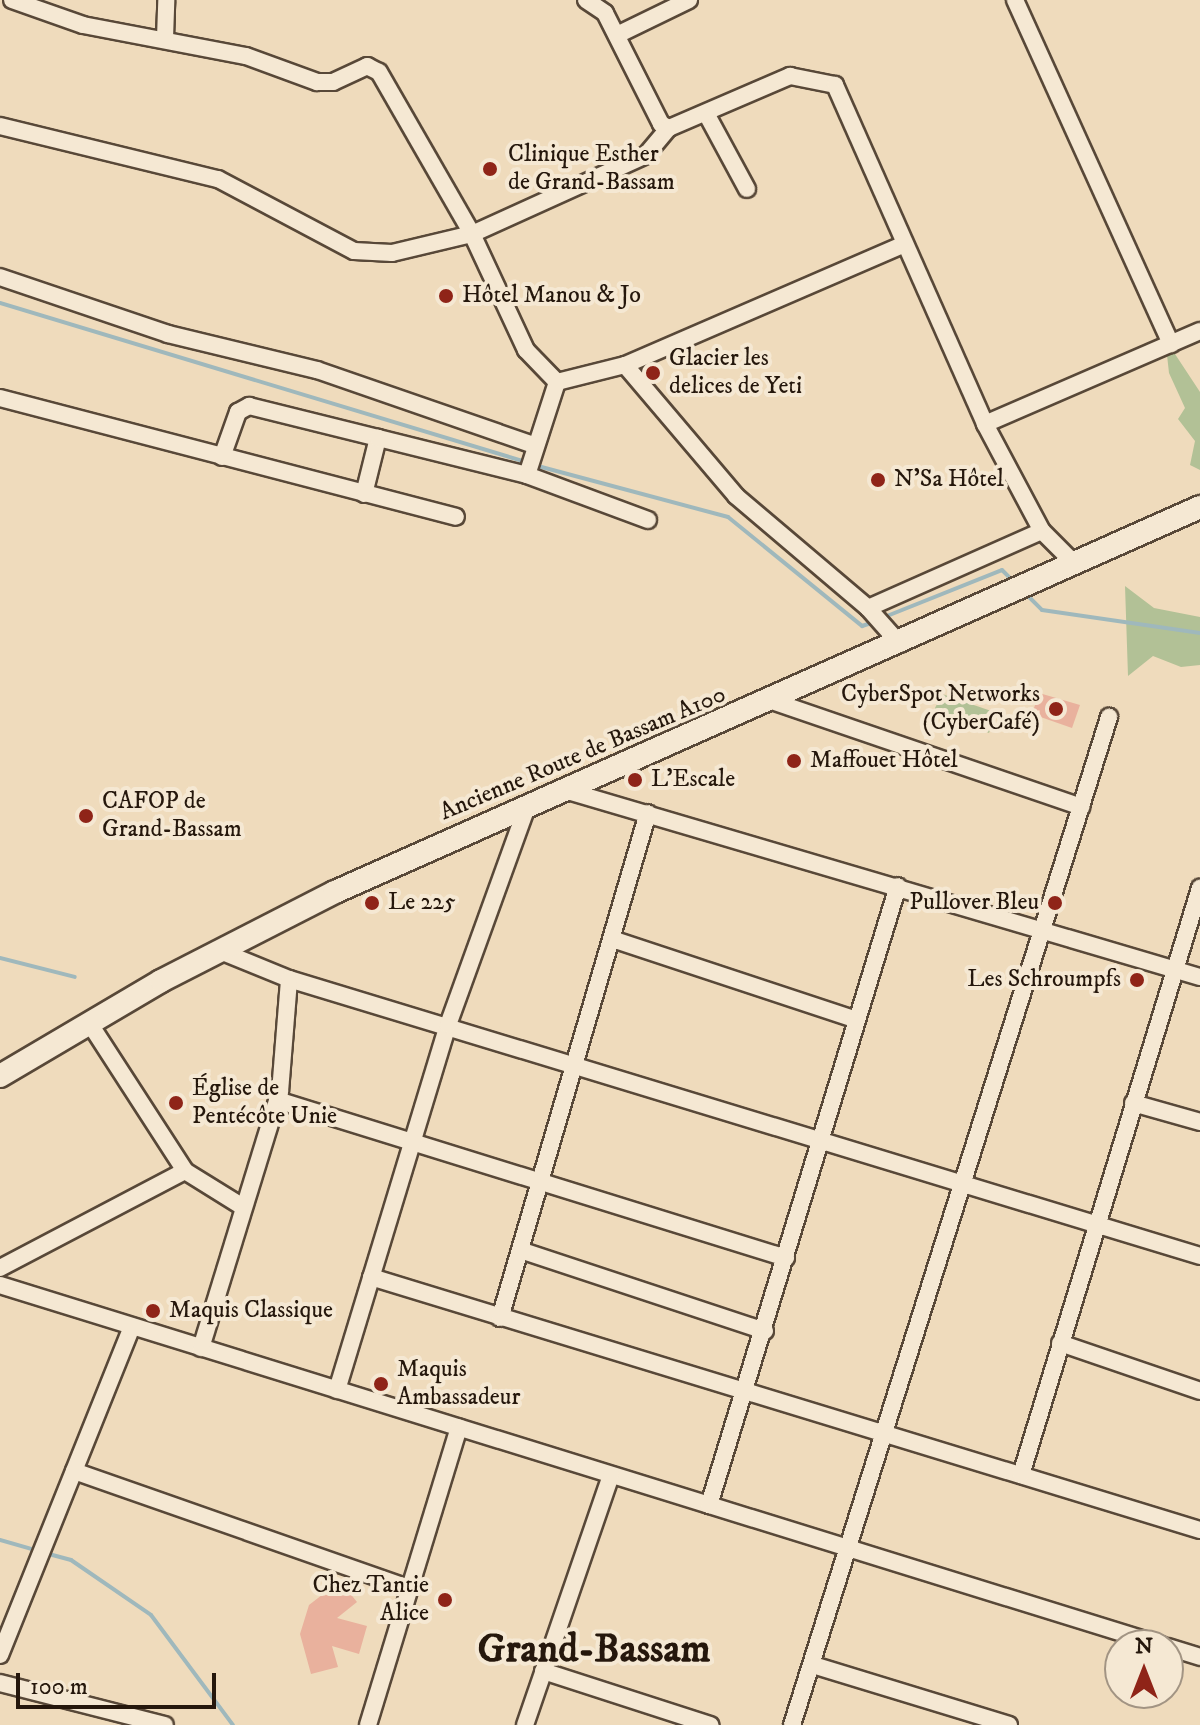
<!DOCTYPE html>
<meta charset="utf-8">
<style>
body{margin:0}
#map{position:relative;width:1200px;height:1725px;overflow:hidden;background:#efdbbc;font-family:"IM FELL DW Pica",serif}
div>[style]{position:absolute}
.green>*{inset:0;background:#b2c196}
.stream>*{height:4px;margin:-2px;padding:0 2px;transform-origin:2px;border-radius:2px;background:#9fb8bc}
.building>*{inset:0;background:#e9b19d}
.roads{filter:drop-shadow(2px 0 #584838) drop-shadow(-2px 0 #584838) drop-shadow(0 2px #584838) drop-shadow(0 -2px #584838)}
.street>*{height:16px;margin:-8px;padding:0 8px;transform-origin:8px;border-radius:8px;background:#f5e8d3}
.secondary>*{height:22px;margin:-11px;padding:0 11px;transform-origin:11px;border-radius:11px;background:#f5e8d3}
.dots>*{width:22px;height:22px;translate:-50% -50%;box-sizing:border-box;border:4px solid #f5e8d3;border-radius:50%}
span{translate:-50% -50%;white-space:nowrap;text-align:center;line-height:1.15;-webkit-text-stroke:8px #f5e8d3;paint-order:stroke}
.poi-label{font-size:24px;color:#25170c}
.left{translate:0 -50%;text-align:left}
.right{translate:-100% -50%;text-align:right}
.street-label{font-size:24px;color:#25170c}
.town-label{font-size:40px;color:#25170c;font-weight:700}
.north{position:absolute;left:1104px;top:1629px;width:80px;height:80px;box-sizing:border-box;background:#f5e8d3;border:2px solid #a29483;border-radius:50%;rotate:0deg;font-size:22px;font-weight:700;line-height:32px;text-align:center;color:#25170c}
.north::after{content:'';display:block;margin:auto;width:28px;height:36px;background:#8f2418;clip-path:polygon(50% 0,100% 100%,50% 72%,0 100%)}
.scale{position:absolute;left:16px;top:1673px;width:200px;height:36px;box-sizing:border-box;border:4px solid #25170c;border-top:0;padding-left:10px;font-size:24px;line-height:28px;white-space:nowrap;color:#25170c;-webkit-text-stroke:6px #f5e8d3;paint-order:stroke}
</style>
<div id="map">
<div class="green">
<div style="clip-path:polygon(1173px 351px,1200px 392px,1200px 470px,1190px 465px,1195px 441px,1178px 419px,1185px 408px,1169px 373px,1167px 355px)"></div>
<div style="clip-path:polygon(1125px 586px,1154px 608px,1200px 617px,1200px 665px,1181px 667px,1153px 656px,1128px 676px)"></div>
<div style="clip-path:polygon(942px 694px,997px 713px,989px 733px,934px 710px)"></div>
</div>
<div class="stream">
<div style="left:0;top:303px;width:550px;rotate:16.82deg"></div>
<div style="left:534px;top:465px;width:201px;rotate:15deg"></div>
<div style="left:728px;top:517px;width:173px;rotate:39.1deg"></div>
<div style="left:862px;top:626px;width:13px;rotate:-18deg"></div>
<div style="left:1024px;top:592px;width:25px;rotate:45deg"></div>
<div style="left:1042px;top:610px;width:160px;rotate:8.3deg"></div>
<div style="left:882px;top:618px;width:129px;rotate:-21.8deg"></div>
<div style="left:1002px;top:570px;width:14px;rotate:45deg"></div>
<div style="left:0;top:958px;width:77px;rotate:14.2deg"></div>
<div style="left:0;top:1540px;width:37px;rotate:16deg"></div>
<div style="left:45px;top:1553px;width:27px;rotate:15deg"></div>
<div style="left:71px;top:1560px;width:97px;rotate:34.5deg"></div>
<div style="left:151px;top:1615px;width:137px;rotate:53.3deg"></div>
</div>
<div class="building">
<div style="clip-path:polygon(1039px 693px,1080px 705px,1072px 728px,1032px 714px)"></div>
<div style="clip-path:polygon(340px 1581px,357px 1602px,337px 1618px,367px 1626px,359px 1654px,332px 1646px,338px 1667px,311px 1674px,300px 1634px,309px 1605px)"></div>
</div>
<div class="roads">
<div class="street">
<div style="left:12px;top:0;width:75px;rotate:19.4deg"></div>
<div style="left:83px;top:25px;width:166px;rotate:10.8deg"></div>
<div style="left:246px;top:56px;width:76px;rotate:20.1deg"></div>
<div style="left:317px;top:82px;width:16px"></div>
<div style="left:333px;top:82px;width:38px;rotate:-25deg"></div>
<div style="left:367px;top:66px;width:13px;rotate:27deg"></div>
<div style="left:379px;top:72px;width:187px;rotate:60.1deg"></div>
<div style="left:472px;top:234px;width:128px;rotate:65deg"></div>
<div style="left:526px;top:350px;width:45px;rotate:45.9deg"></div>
<div style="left:557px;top:382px;width:70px;rotate:-14deg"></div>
<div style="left:625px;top:365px;width:302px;rotate:-23.4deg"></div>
<div style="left:586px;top:0;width:23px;rotate:34deg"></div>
<div style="left:605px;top:13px;width:124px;rotate:63.2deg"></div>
<div style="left:661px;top:124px;width:9px;rotate:27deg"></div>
<div style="left:1015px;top:0;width:378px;rotate:65.6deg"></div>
<div style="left:617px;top:35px;width:80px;rotate:-25.9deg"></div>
<div style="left:165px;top:38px;width:38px;rotate:-88deg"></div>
<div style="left:707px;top:115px;width:84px;rotate:61.6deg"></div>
<div style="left:0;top:126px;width:224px;rotate:13.7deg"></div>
<div style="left:218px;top:179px;width:154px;rotate:27.9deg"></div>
<div style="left:354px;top:251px;width:38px;rotate:3deg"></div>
<div style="left:392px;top:253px;width:82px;rotate:-13.4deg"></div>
<div style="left:472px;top:234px;width:191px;rotate:-24.4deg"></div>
<div style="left:646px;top:155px;width:35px;rotate:-50deg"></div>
<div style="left:669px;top:128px;width:132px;rotate:-23.3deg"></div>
<div style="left:790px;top:76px;width:46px;rotate:11.3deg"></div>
<div style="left:835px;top:85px;width:371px;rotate:66.1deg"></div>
<div style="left:985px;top:424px;width:121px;rotate:62deg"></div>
<div style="left:1042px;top:531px;width:45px;rotate:45deg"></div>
<div style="left:0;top:277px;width:177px;rotate:18.7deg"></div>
<div style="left:168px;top:334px;width:153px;rotate:13.6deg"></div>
<div style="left:317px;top:370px;width:230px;rotate:19.1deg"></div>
<div style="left:625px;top:365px;width:172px;rotate:49.7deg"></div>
<div style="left:736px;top:496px;width:173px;rotate:40.3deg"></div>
<div style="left:868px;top:608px;width:48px;rotate:48.4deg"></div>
<div style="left:0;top:398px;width:471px;rotate:14.6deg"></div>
<div style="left:985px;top:424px;width:234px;rotate:-23.4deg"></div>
<div style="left:222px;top:457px;width:48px;rotate:-70.4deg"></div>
<div style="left:238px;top:412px;width:13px;rotate:-29deg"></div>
<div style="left:249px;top:406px;width:133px;rotate:13.9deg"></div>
<div style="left:527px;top:475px;width:98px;rotate:-72.1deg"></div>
<div style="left:364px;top:494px;width:58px;rotate:-76deg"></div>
<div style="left:378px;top:438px;width:154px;rotate:13.9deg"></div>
<div style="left:527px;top:475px;width:129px;rotate:20.4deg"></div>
<div style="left:868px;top:608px;width:190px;rotate:-23.9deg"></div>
<div style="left:772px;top:701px;width:327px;rotate:18.9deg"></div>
<div style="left:568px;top:791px;width:659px;rotate:16.4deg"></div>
<div style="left:612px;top:939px;width:258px;rotate:18.3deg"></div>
<div style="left:218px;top:950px;width:77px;rotate:22.2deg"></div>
<div style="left:289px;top:979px;width:952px;rotate:16.91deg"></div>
<div style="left:90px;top:1024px;width:175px;rotate:57.1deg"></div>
<div style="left:185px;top:1171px;width:68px;rotate:31.8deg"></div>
<div style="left:277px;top:1100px;width:533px;rotate:17.24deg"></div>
<div style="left:1133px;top:1103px;width:70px;rotate:15.8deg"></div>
<div style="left:520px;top:1250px;width:258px;rotate:18.3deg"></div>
<div style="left:0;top:1268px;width:209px;rotate:-27.7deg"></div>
<div style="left:371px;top:1277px;width:867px;rotate:16.97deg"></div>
<div style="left:0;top:1285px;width:1216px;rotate:17.23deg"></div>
<div style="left:500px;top:1318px;width:526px;rotate:-73.67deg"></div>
<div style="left:1060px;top:1343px;width:148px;rotate:18.9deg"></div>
<div style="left:201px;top:1348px;width:268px;rotate:-72.9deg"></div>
<div style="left:280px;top:1092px;width:113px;rotate:-85.4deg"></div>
<div style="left:337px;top:1390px;width:382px;rotate:-73.1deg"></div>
<div style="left:448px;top:1025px;width:232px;rotate:-70.1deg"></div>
<div style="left:74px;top:1471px;width:355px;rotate:19.3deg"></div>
<div style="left:1021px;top:1475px;width:614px;rotate:-73.04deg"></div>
<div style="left:709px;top:1505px;width:647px;rotate:-73.02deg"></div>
<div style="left:1168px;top:1647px;width:34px;rotate:17deg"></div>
<div style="left:0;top:1655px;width:354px;rotate:-68.1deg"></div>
<div style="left:813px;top:1665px;width:205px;rotate:17deg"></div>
<div style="left:543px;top:1671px;width:176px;rotate:17.9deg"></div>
<div style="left:0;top:1683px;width:170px;rotate:14.3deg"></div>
<div style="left:368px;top:1725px;width:311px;rotate:-73deg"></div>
<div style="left:525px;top:1725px;width:264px;rotate:-71deg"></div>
<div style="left:792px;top:1725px;width:1057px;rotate:-72.54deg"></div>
</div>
<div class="secondary">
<div style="left:0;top:1076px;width:187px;rotate:-30.5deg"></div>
<div style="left:161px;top:981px;width:195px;rotate:-27.1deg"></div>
<div style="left:335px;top:892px;width:947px;rotate:-23.99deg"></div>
</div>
</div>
<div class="dots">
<div style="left:490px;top:169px;background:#8f2418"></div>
<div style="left:446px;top:296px;background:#8f2418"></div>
<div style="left:653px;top:373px;background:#8f2418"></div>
<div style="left:878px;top:480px;background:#8f2418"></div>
<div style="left:1056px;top:709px;background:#8f2418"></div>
<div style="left:794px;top:761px;background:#8f2418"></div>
<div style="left:635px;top:780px;background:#8f2418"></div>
<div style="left:86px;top:816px;background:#8f2418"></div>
<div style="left:372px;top:903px;background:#8f2418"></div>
<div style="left:1055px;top:903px;background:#8f2418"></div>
<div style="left:1137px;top:980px;background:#8f2418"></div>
<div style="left:176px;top:1103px;background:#8f2418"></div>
<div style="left:153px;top:1311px;background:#8f2418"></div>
<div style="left:381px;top:1384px;background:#8f2418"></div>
<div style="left:445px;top:1600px;background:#8f2418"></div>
</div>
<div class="poi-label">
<span class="left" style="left:508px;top:169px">Clinique Esther<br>de Grand-Bassam</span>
<span class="left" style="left:462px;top:296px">Hôtel Manou &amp; Jo</span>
<span class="left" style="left:669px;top:373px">Glacier les<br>delices de Yeti</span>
<span class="left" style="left:894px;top:480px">N’Sa Hôtel</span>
<span class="right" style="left:1040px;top:709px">CyberSpot Networks<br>(CyberCafé)</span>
<span class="left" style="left:810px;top:761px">Maffouet Hôtel</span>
<span class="left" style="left:651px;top:780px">L'Escale</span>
<span class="left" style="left:102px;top:816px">CAFOP de<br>Grand-Bassam</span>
<span class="left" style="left:388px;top:903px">Le 225</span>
<span class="right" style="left:1039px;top:903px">Pullover Bleu</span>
<span class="right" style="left:1121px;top:980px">Les Schroumpfs</span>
<span class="left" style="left:192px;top:1103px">Église de<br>Pentécôte Unie</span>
<span class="left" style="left:169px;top:1311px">Maquis Classique</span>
<span class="left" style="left:397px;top:1384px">Maquis<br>Ambassadeur</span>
<span class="right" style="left:429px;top:1600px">Chez Tantie<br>Alice</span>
</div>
<div class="street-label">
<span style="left:583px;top:754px;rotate:-23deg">Ancienne Route de Bassam A100</span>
</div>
<div class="town-label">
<span style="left:594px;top:1650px">Grand-Bassam</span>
</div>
<div class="north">N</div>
<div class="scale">100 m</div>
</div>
